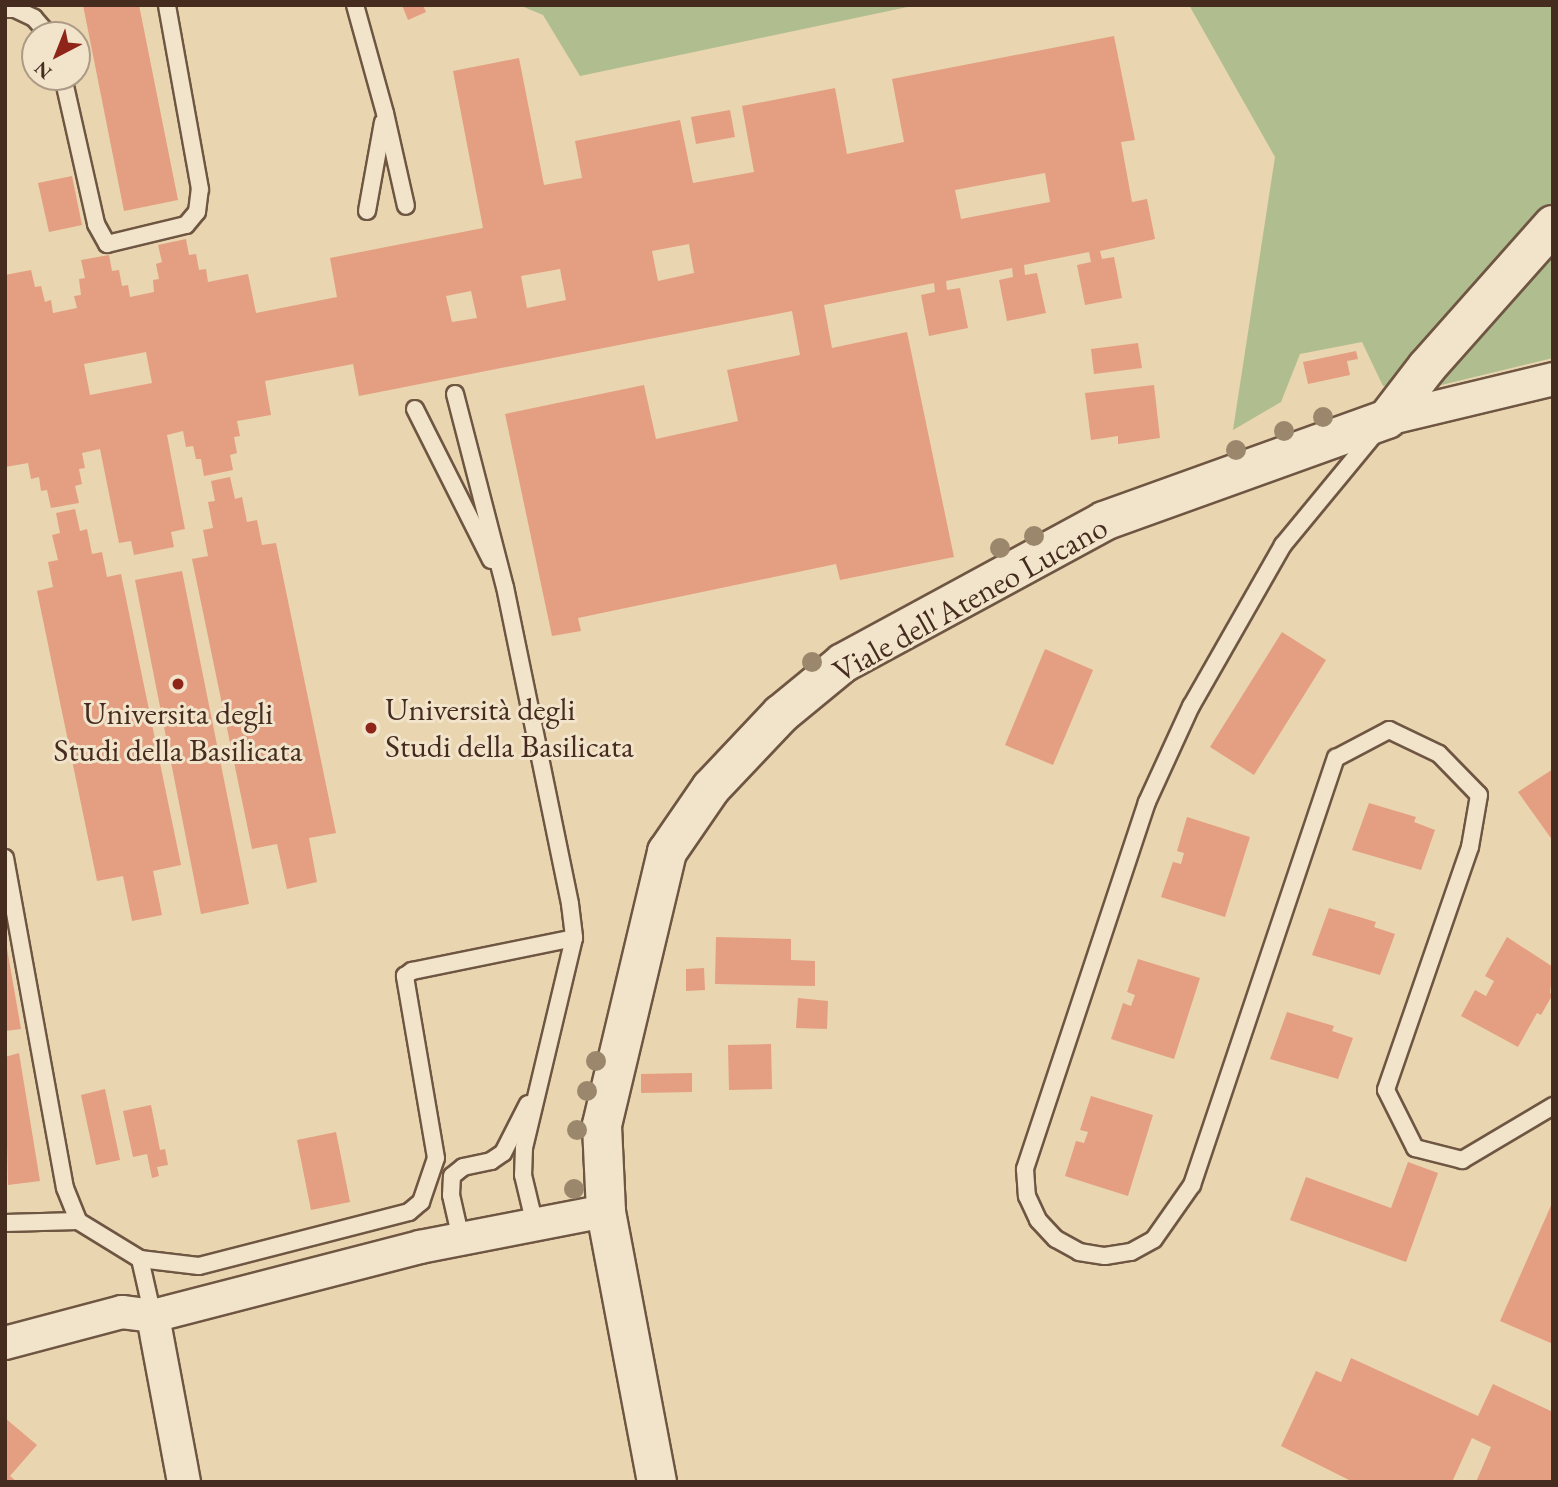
<!DOCTYPE html>
<meta charset="utf-8">
<style>
body{margin:0}
#map{position:relative;width:1558px;height:1487px;overflow:hidden;background:#e9d5af;font-family:"EB Garamond",serif}
div>[style]{position:absolute}
.green>*{inset:0;background:#b0be8f}
.building>*{inset:0;background:#e49f82}
.roads{filter:drop-shadow(2px 0 #6f5643) drop-shadow(-2px 0 #6f5643) drop-shadow(0 2px #6f5643) drop-shadow(0 -2px #6f5643)}
.service>*{height:16px;margin:-8px;padding:0 8px;transform-origin:8px;border-radius:8px;background:#f1e4cb}
.minor>*{height:32px;margin:-16px;padding:0 16px;transform-origin:16px;border-radius:16px;background:#f1e4cb}
.tertiary>*{height:38px;margin:-19px;padding:0 19px;transform-origin:19px;border-radius:19px;background:#f1e4cb}
.trees>*{width:20px;height:20px;margin:-10px;border-radius:50%;background:#9b876c}
.dots>*{width:19px;height:19px;translate:-50% -50%;box-sizing:border-box;border:4px solid #f1e4cb;border-radius:50%}
span{translate:-50% -50%;white-space:nowrap;text-align:center;line-height:1.15;-webkit-text-stroke:6px #f1e4cb;paint-order:stroke}
.street-label{font-size:32px;color:#462b1f}
.poi-label{font-size:32px;color:#462b1f}
.left{translate:0 -50%;text-align:left}
.frame{position:absolute;inset:0;border:7px solid #462b1f;pointer-events:none}
.north{position:absolute;left:21px;top:21px;width:70px;height:70px;box-sizing:border-box;background:#f1e4cb;border:2px solid #ad9a86;border-radius:50%;rotate:222deg;font-size:19px;font-weight:700;line-height:28px;text-align:center;color:#462b1f}
.north::after{content:'';display:block;margin:auto;width:24px;height:32px;background:#8f2418;clip-path:polygon(50% 0,100% 100%,50% 72%,0 100%)}
</style>
<div id="map">
<div class="green">
<div style="clip-path:polygon(519px 5px,917px 5px,580px 76px,543px 15px)"></div>
<div style="clip-path:polygon(1189px 5px,1553px 5px,1553px 358px,1425px 389px,1383px 386px,1362px 342px,1300px 354px,1281px 402px,1233px 430px,1275px 157px)"></div>
</div>
<div class="building">
<div style="clip-path:polygon(83px 5px,139px 5px,178px 200px,124px 211px)"></div>
<div style="clip-path:polygon(402px 5px,423px 5px,426px 12px,408px 20px)"></div>
<div style="clip-path:polygon(evenodd,1114px 36px,1135px 140px,1121px 142px,1132px 202px,1147px 199px,1155px 239px,1100px 251px,1102px 259px,1114px 257px,1122px 298px,1085px 305px,1077px 265px,1091px 262px,1089px 252px,1024px 265px,1025px 275px,1037px 273px,1046px 313px,1007px 321px,999px 280px,1013px 277px,1012px 268px,946px 281px,947px 290px,960px 288px,968px 328px,929px 336px,921px 295px,935px 292px,934px 283px,824px 305px,832px 348px,907px 332px,954px 557px,840px 580px,836px 564px,578px 618px,581px 631px,552px 636px,505px 414px,644px 385px,656px 439px,738px 421px,727px 370px,800px 355px,792px 311px,359px 396px,353px 364px,265px 381px,271px 415px,237px 421px,240px 436px,234px 437px,237px 453px,230px 455px,233px 470px,204px 476px,201px 459px,196px 459px,193px 446px,186px 447px,183px 431px,167px 435px,185px 529px,171px 532px,174px 547px,134px 555px,131px 541px,119px 543px,100px 449px,82px 453px,85px 468px,79px 469px,82px 484px,75px 486px,79px 503px,51px 508px,47px 490px,41px 491px,39px 477px,31px 479px,28px 463px,5px 467px,5px 275px,31px 270px,35px 287px,41px 286px,45px 302px,51px 300px,53px 313px,77px 308px,74px 296px,81px 295px,79px 279px,85px 278px,81px 260px,109px 255px,112px 271px,119px 270px,122px 286px,128px 285px,130px 297px,154px 292px,153px 280px,159px 279px,156px 264px,162px 262px,158px 245px,186px 239px,189px 255px,196px 254px,199px 270px,206px 269px,208px 282px,248px 274px,256px 313px,337px 297px,330px 258px,483px 228px,453px 71px,519px 58px,544px 185px,582px 178px,575px 141px,680px 120px,693px 183px,754px 172px,742px 106px,835px 88px,847px 154px,904px 142px,892px 79px,1114px 36px,1045px 173px,1050px 202px,961px 219px,955px 190px,1045px 173px,1114px 36px,689px 244px,694px 273px,658px 281px,652px 251px,689px 244px,1114px 36px,560px 269px,566px 300px,527px 308px,521px 276px,560px 269px,1114px 36px,471px 291px,477px 318px,452px 322px,446px 296px,471px 291px,1114px 36px,146px 352px,152px 383px,90px 395px,84px 364px,146px 352px)"></div>
<div style="clip-path:polygon(730px 110px,735px 137px,696px 144px,691px 117px)"></div>
<div style="clip-path:polygon(72px 176px,82px 225px,49px 232px,38px 183px)"></div>
<div style="clip-path:polygon(1138px 343px,1142px 368px,1094px 374px,1091px 349px)"></div>
<div style="clip-path:polygon(1356px 351px,1358px 359px,1347px 361px,1350px 375px,1308px 384px,1303px 362px)"></div>
<div style="clip-path:polygon(1154px 385px,1160px 438px,1118px 444px,1118px 436px,1091px 440px,1085px 393px)"></div>
<div style="clip-path:polygon(230px 477px,235px 499px,242px 497px,247px 522px,257px 520px,262px 545px,276px 543px,336px 833px,309px 838px,317px 882px,287px 889px,277px 844px,252px 849px,192px 559px,208px 556px,203px 530px,213px 528px,208px 502px,215px 501px,211px 481px)"></div>
<div style="clip-path:polygon(75px 509px,80px 531px,87px 529px,92px 554px,102px 552px,107px 577px,121px 574px,181px 865px,153px 871px,162px 915px,132px 921px,123px 876px,97px 881px,37px 591px,53px 587px,48px 562px,58px 560px,52px 535px,60px 533px,56px 513px)"></div>
<div style="clip-path:polygon(182px 571px,249px 904px,201px 914px,135px 580px)"></div>
<div style="clip-path:polygon(1282px 632px,1326px 660px,1254px 775px,1210px 747px)"></div>
<div style="clip-path:polygon(1045px 649px,1093px 670px,1053px 765px,1005px 745px)"></div>
<div style="clip-path:polygon(1553px 769px,1553px 841px,1518px 792px)"></div>
<div style="clip-path:polygon(1369px 803px,1416px 817px,1414px 822px,1435px 830px,1421px 870px,1352px 850px)"></div>
<div style="clip-path:polygon(1187px 817px,1250px 837px,1225px 917px,1161px 897px,1173px 862px,1181px 864px,1184px 853px,1177px 851px)"></div>
<div style="clip-path:polygon(1329px 908px,1376px 922px,1374px 927px,1395px 934px,1380px 975px,1312px 955px)"></div>
<div style="clip-path:polygon(5px 937px,21px 1029px,5px 1031px)"></div>
<div style="clip-path:polygon(716px 937px,791px 939px,791px 960px,815px 961px,815px 986px,715px 984px)"></div>
<div style="clip-path:polygon(1507px 937px,1553px 967px,1550px 993px,1553px 994px,1541px 1015px,1537px 1013px,1518px 1047px,1461px 1016px,1475px 990px,1486px 996px,1494px 981px,1485px 976px)"></div>
<div style="clip-path:polygon(1138px 959px,1200px 978px,1174px 1059px,1111px 1039px,1123px 1003px,1131px 1006px,1135px 995px,1127px 992px)"></div>
<div style="clip-path:polygon(704px 968px,705px 990px,686px 991px,686px 969px)"></div>
<div style="clip-path:polygon(798px 998px,828px 1001px,827px 1029px,796px 1028px)"></div>
<div style="clip-path:polygon(1287px 1012px,1334px 1026px,1332px 1031px,1353px 1038px,1338px 1079px,1270px 1059px)"></div>
<div style="clip-path:polygon(771px 1044px,772px 1089px,729px 1090px,728px 1045px)"></div>
<div style="clip-path:polygon(19px 1053px,40px 1181px,8px 1185px,5px 1057px)"></div>
<div style="clip-path:polygon(692px 1073px,692px 1092px,641px 1093px,641px 1074px)"></div>
<div style="clip-path:polygon(105px 1089px,120px 1160px,96px 1165px,81px 1095px)"></div>
<div style="clip-path:polygon(1091px 1096px,1153px 1115px,1128px 1196px,1065px 1176px,1076px 1141px,1084px 1143px,1088px 1132px,1080px 1130px)"></div>
<div style="clip-path:polygon(151px 1105px,160px 1150px,165px 1149px,168px 1165px,157px 1167px,159px 1176px,152px 1178px,147px 1154px,133px 1157px,123px 1111px)"></div>
<div style="clip-path:polygon(336px 1132px,350px 1202px,311px 1210px,297px 1140px)"></div>
<div style="clip-path:polygon(1408px 1162px,1438px 1173px,1406px 1262px,1290px 1220px,1306px 1177px,1391px 1208px)"></div>
<div style="clip-path:polygon(1553px 1201px,1551px 1302px,1553px 1344px,1500px 1321px)"></div>
<div style="clip-path:polygon(1351px 1358px,1478px 1416px,1493px 1384px,1553px 1412px,1553px 1482px,1476px 1482px,1491px 1447px,1472px 1438px,1452px 1482px,1353px 1482px,1281px 1446px,1316px 1371px,1341px 1382px)"></div>
<div style="clip-path:polygon(5px 1418px,37px 1445px,10px 1476px,17px 1482px,5px 1482px)"></div>
</div>
<div class="roads">
<div class="service">
<div style="left:355px;top:5px;width:112px;rotate:74.5deg"></div>
<div style="left:385px;top:113px;width:95px;rotate:77.3deg"></div>
<div style="left:5px;top:9px;width:10px"></div>
<div style="left:15px;top:9px;width:21px;rotate:25deg"></div>
<div style="left:34px;top:18px;width:23px;rotate:49deg"></div>
<div style="left:63px;top:77px;width:151px;rotate:77.3deg"></div>
<div style="left:96px;top:224px;width:23px;rotate:61deg"></div>
<div style="left:107px;top:244px;width:81px;rotate:-13.5deg"></div>
<div style="left:186px;top:225px;width:17px;rotate:-50deg"></div>
<div style="left:197px;top:212px;width:23px;rotate:-83deg"></div>
<div style="left:200px;top:189px;width:187px;rotate:-100.2deg"></div>
<div style="left:367px;top:211px;width:90px;rotate:-79.8deg"></div>
<div style="left:455px;top:394px;width:199px;rotate:75.5deg"></div>
<div style="left:505px;top:587px;width:324px;rotate:78.4deg"></div>
<div style="left:570px;top:904px;width:34px;rotate:83deg"></div>
<div style="left:574px;top:938px;width:216px;rotate:103.4deg"></div>
<div style="left:524px;top:1148px;width:27px;rotate:92deg"></div>
<div style="left:523px;top:1175px;width:51px;rotate:76.5deg"></div>
<div style="left:415px;top:409px;width:169px;rotate:63.3deg"></div>
<div style="left:1377px;top:431px;width:148px;rotate:129.5deg"></div>
<div style="left:1283px;top:545px;width:185px;rotate:119.7deg"></div>
<div style="left:1191px;top:706px;width:106px;rotate:114.6deg"></div>
<div style="left:1147px;top:802px;width:387px;rotate:108.4deg"></div>
<div style="left:1025px;top:1169px;width:27px;rotate:86deg"></div>
<div style="left:1027px;top:1196px;width:26px;rotate:65deg"></div>
<div style="left:1038px;top:1220px;width:26px;rotate:47deg"></div>
<div style="left:1056px;top:1239px;width:26px;rotate:29deg"></div>
<div style="left:1079px;top:1252px;width:26px;rotate:9deg"></div>
<div style="left:1105px;top:1256px;width:26px;rotate:-9deg"></div>
<div style="left:1131px;top:1252px;width:26px;rotate:-29deg"></div>
<div style="left:1154px;top:1239px;width:66px;rotate:-54.9deg"></div>
<div style="left:1192px;top:1185px;width:451px;rotate:-71.4deg"></div>
<div style="left:1336px;top:758px;width:60px;rotate:-27.8deg"></div>
<div style="left:1389px;top:730px;width:55px;rotate:25.6deg"></div>
<div style="left:1439px;top:754px;width:57px;rotate:45.7deg"></div>
<div style="left:1479px;top:795px;width:53px;rotate:99.8deg"></div>
<div style="left:1470px;top:847px;width:257px;rotate:109.1deg"></div>
<div style="left:1386px;top:1090px;width:65px;rotate:63.4deg"></div>
<div style="left:1415px;top:1148px;width:49px;rotate:14.3deg"></div>
<div style="left:1462px;top:1160px;width:106px;rotate:-30.7deg"></div>
<div style="left:5px;top:858px;width:335px;rotate:79.7deg"></div>
<div style="left:65px;top:1188px;width:35px;rotate:68deg"></div>
<div style="left:5px;top:1223px;width:73px;rotate:-1.6deg"></div>
<div style="left:78px;top:1221px;width:73px;rotate:31.5deg"></div>
<div style="left:140px;top:1259px;width:58px;rotate:77.2deg"></div>
<div style="left:461px;top:1239px;width:45px;rotate:-102.8deg"></div>
<div style="left:451px;top:1195px;width:19px;rotate:-87deg"></div>
<div style="left:452px;top:1176px;width:14px;rotate:-39deg"></div>
<div style="left:463px;top:1167px;width:29px;rotate:-12deg"></div>
<div style="left:491px;top:1161px;width:14px;rotate:-34deg"></div>
<div style="left:503px;top:1153px;width:55px;rotate:-63deg"></div>
<div style="left:140px;top:1259px;width:59px;rotate:6.8deg"></div>
<div style="left:199px;top:1266px;width:217px;rotate:-14.4deg"></div>
<div style="left:409px;top:1212px;width:16px;rotate:-40deg"></div>
<div style="left:421px;top:1202px;width:46px;rotate:-71.2deg"></div>
<div style="left:436px;top:1158px;width:185px;rotate:-99.7deg"></div>
<div style="left:405px;top:976px;width:9px;rotate:-36deg"></div>
<div style="left:412px;top:971px;width:165px;rotate:-11.5deg"></div>
</div>
<div class="minor">
<div style="left:1387px;top:419px;width:171px;rotate:-13.5deg"></div>
<div style="left:5px;top:1343px;width:121px;rotate:-14.8deg"></div>
<div style="left:122px;top:1312px;width:31px;rotate:7deg"></div>
<div style="left:184px;top:1482px;width:169px;rotate:-100.6deg"></div>
<div style="left:153px;top:1316px;width:276px;rotate:-14.5deg"></div>
<div style="left:420px;top:1247px;width:189px;rotate:-11deg"></div>
</div>
<div class="tertiary">
<div style="left:657px;top:1482px;width:276px;rotate:-100.7deg"></div>
<div style="left:606px;top:1211px;width:86px;rotate:-92.7deg"></div>
<div style="left:602px;top:1125px;width:281px;rotate:-76.6deg"></div>
<div style="left:667px;top:852px;width:78px;rotate:-55.5deg"></div>
<div style="left:711px;top:788px;width:102px;rotate:-46.6deg"></div>
<div style="left:781px;top:714px;width:80px;rotate:-39.4deg"></div>
<div style="left:843px;top:663px;width:297px;rotate:-28.5deg"></div>
<div style="left:1104px;top:521px;width:301px;rotate:-19.8deg"></div>
<div style="left:1387px;top:419px;width:66px;rotate:-52.4deg"></div>
<div style="left:1427px;top:367px;width:190px;rotate:-48.4deg"></div>
</div>
</div>
<div class="trees">
<div style="left:1323px;top:417px"></div>
<div style="left:1284px;top:431px"></div>
<div style="left:1236px;top:450px"></div>
<div style="left:1034px;top:536px"></div>
<div style="left:1000px;top:548px"></div>
<div style="left:812px;top:662px"></div>
<div style="left:596px;top:1061px"></div>
<div style="left:587px;top:1091px"></div>
<div style="left:577px;top:1130px"></div>
<div style="left:574px;top:1189px"></div>
</div>
<div class="dots">
<div style="left:178px;top:684px;background:#8f2418"></div>
<div style="left:371px;top:728px;background:#8f2418"></div>
</div>
<div class="street-label">
<span style="left:970px;top:599px;rotate:-29deg">Viale dell'Ateneo Lucano</span>
</div>
<div class="poi-label">
<span class="left" style="left:385px;top:728px">Università degli<br>Studi della Basilicata</span>
<span style="left:178px;top:732px">Universita degli<br>Studi della Basilicata</span>
</div>
<div class="frame"></div>
<div class="north">N</div>
</div>
